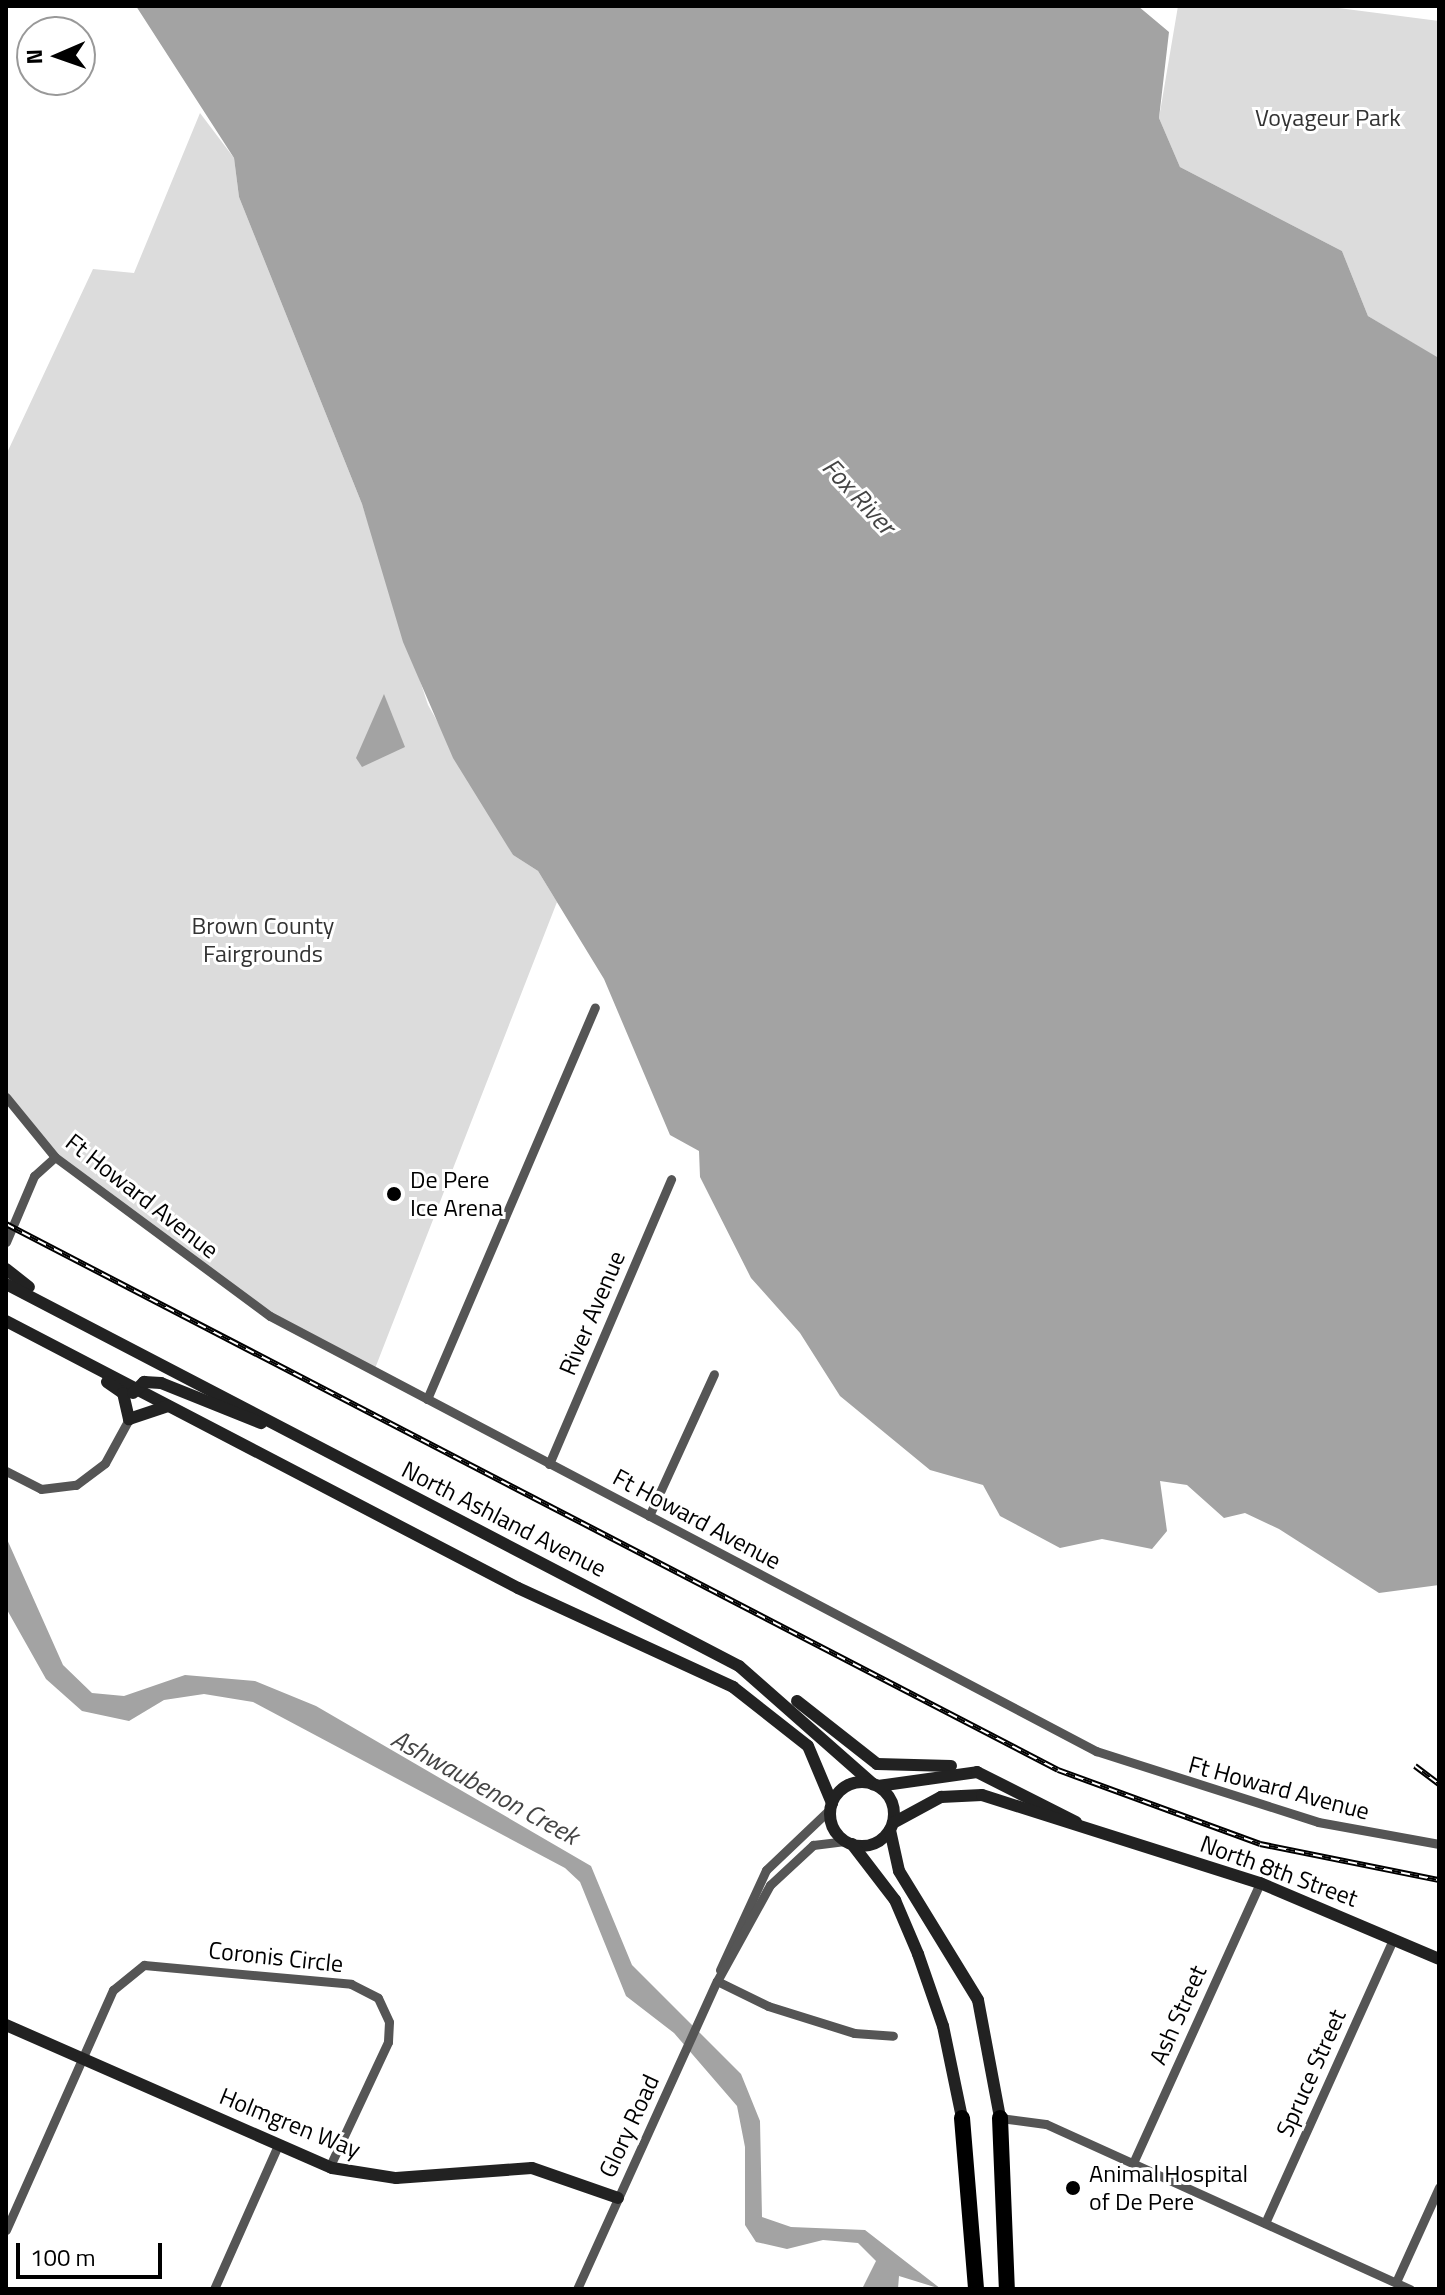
<!DOCTYPE html>
<style>
body{margin:0}
#map{position:relative;width:1445px;height:2295px;overflow:hidden;background:#fff;font-family:"Titillium Web",sans-serif}
div>[style]{position:absolute}
.green>*{inset:0;background:#dcdcdc}
.water>*{inset:0;background:#a3a3a3}
.street>*{height:9px;margin:-4.5px;padding:0 4.5px;transform-origin:4.5px;border-radius:4.5px;background:#555}
.secondary>*{height:12px;margin:-6px;padding:0 6px;transform-origin:6px;border-radius:6px;background:#222}
.secondary>.ring{margin:-6px;padding:0;box-sizing:content-box;background:none;border:12px solid #222;border-radius:50%}
.highway>*{height:16px;margin:-8px;padding:0 8px;transform-origin:8px;border-radius:8px;background:#000}
.rail>*{height:6px;margin-top:-3px;transform-origin:0;background:repeating-linear-gradient(90deg,#fff 0 9px,#000 0 18px);box-sizing:border-box;border-block:2px solid #000}
.dots>*{width:22px;height:22px;translate:-50% -50%;box-sizing:border-box;border:4px solid #fff;border-radius:50%}
span{translate:-50% -50%;white-space:nowrap;text-align:center;line-height:1.15;-webkit-text-stroke:6px #fff;paint-order:stroke}
.park-label{font-size:24px;color:#333}
.poi-label{font-size:24px;color:#000}
.left{translate:0 -50%;text-align:left}
.street-label{font-size:24px;color:#000}
.water-label{font-size:26px;color:#444;font-style:italic}
.frame{position:absolute;inset:0;border:8px solid #000;pointer-events:none}
.north{position:absolute;left:16px;top:16px;width:80px;height:80px;box-sizing:border-box;background:#fff;border:2px solid #999;border-radius:50%;rotate:268deg;font-size:22px;font-weight:700;line-height:32px;text-align:center;color:#000}
.north::after{content:'';display:block;margin:auto;width:28px;height:36px;background:#000;clip-path:polygon(50% 0,100% 100%,50% 72%,0 100%)}
.scale{position:absolute;left:16px;top:2243px;width:146px;height:36px;box-sizing:border-box;border:4px solid #000;border-top:0;padding-left:10px;font-size:24px;line-height:28px;white-space:nowrap;color:#000;-webkit-text-stroke:6px #fff;paint-order:stroke}
</style>
<div id="map">
<div class="green">
<div style="clip-path:polygon(1178px 6px,1323px 6px,1439px 21px,1439px 359px,1368px 316px,1342px 251px,1180px 167px,1159px 118px)"></div>
<div style="clip-path:polygon(200px 113px,234px 158px,239px 197px,362px 504px,428px 705px,513px 855px,538px 871px,557px 902px,374px 1371px,270px 1316px,55px 1157px,6px 1097px,6px 455px,93px 269px,134px 273px)"></div>
</div>
<div class="water">
<div style="clip-path:polygon(136px 6px,1138px 6px,1169px 32px,1159px 118px,1180px 167px,1342px 251px,1368px 316px,1437px 357px,1439px 1585px,1379px 1593px,1279px 1529px,1245px 1513px,1224px 1518px,1187px 1485px,1160px 1481px,1167px 1531px,1152px 1549px,1102px 1539px,1060px 1548px,1000px 1516px,983px 1485px,930px 1470px,840px 1396px,800px 1333px,751px 1278px,700px 1177px,699px 1151px,670px 1135px,604px 979px,538px 871px,513px 855px,453px 758px,403px 642px,362px 504px,239px 197px,234px 158px)"></div>
<div style="clip-path:polygon(384px 694px,405px 747px,362px 767px,356px 758px)"></div>
<div style="clip-path:polygon(6px 1537px,63px 1665px,92px 1693px,124px 1696px,185px 1675px,255px 1681px,316px 1706px,591px 1866px,632px 1965px,741px 2074px,760px 2121px,762px 2217px,791px 2227px,865px 2230px,941px 2289px,899px 2276px,898px 2289px,862px 2289px,876px 2261px,858px 2243px,823px 2240px,787px 2249px,756px 2242px,745px 2225px,745px 2147px,737px 2106px,674px 2033px,626px 1996px,580px 1882px,565px 1868px,253px 1702px,204px 1694px,164px 1700px,129px 1721px,82px 1711px,46px 1679px,6px 1608px)"></div>
</div>
<div class="street">
<div style="left:6px;top:1097px;width:77px;rotate:50.8deg"></div>
<div style="left:55px;top:1157px;width:267px;rotate:36.5deg"></div>
<div style="left:270px;top:1316px;width:934px;rotate:27.77deg"></div>
<div style="left:1096px;top:1751px;width:233px;rotate:17.7deg"></div>
<div style="left:1318px;top:1822px;width:123px;rotate:10.3deg"></div>
<div style="left:6px;top:1242px;width:72px;rotate:-67deg"></div>
<div style="left:34px;top:1176px;width:28px;rotate:-42deg"></div>
<div style="left:427px;top:1399px;width:426px;rotate:-66.8deg"></div>
<div style="left:549px;top:1464px;width:310px;rotate:-66.8deg"></div>
<div style="left:6px;top:1471px;width:39px;rotate:27deg"></div>
<div style="left:41px;top:1489px;width:35px;rotate:-7deg"></div>
<div style="left:76px;top:1485px;width:36px;rotate:-37deg"></div>
<div style="left:105px;top:1463px;width:50px;rotate:-61.4deg"></div>
<div style="left:649px;top:1516px;width:156px;rotate:-65.4deg"></div>
<div style="left:720px;top:1970px;width:110px;rotate:-65.3deg"></div>
<div style="left:766px;top:1870px;width:90px;rotate:-43.6deg"></div>
<div style="left:717px;top:1981px;width:57px;rotate:26.1deg"></div>
<div style="left:768px;top:2006px;width:90px;rotate:17.4deg"></div>
<div style="left:854px;top:2033px;width:39px;rotate:4deg"></div>
<div style="left:1000px;top:2118px;width:46px;rotate:7.4deg"></div>
<div style="left:1046px;top:2124px;width:400px;rotate:24.4deg"></div>
<div style="left:1133px;top:2163px;width:307px;rotate:-65.6deg"></div>
<div style="left:1265px;top:2223px;width:312px;rotate:-65.7deg"></div>
<div style="left:6px;top:2230px;width:263px;rotate:-66deg"></div>
<div style="left:113px;top:1990px;width:40px;rotate:-39deg"></div>
<div style="left:144px;top:1965px;width:208px;rotate:5.2deg"></div>
<div style="left:351px;top:1984px;width:30px;rotate:27deg"></div>
<div style="left:378px;top:1998px;width:26px;rotate:65deg"></div>
<div style="left:389px;top:2022px;width:20px;rotate:93deg"></div>
<div style="left:388px;top:2042px;width:139px;rotate:115.1deg"></div>
<div style="left:1396px;top:2282px;width:104px;rotate:-65.6deg"></div>
<div style="left:214px;top:2289px;width:158px;rotate:-66deg"></div>
<div style="left:577px;top:2289px;width:338px;rotate:-65.6deg"></div>
<div style="left:717px;top:1981px;width:110px;rotate:-61.1deg"></div>
<div style="left:770px;top:1885px;width:59px;rotate:-42.9deg"></div>
<div style="left:813px;top:1845px;width:32px;rotate:-7deg"></div>
</div>
<div class="secondary">
<div style="left:6px;top:1269px;width:29px;rotate:38deg"></div>
<div style="left:6px;top:1284px;width:827px;rotate:27.53deg"></div>
<div style="left:739px;top:1666px;width:179px;rotate:41.4deg"></div>
<div style="left:6px;top:1321px;width:577px;rotate:27.54deg"></div>
<div style="left:518px;top:1588px;width:237px;rotate:24.7deg"></div>
<div style="left:733px;top:1687px;width:95px;rotate:38.2deg"></div>
<div style="left:808px;top:1746px;width:62px;rotate:67.2deg"></div>
<div style="left:107px;top:1382px;width:19px;rotate:35deg"></div>
<div style="left:123px;top:1393px;width:27px;rotate:77deg"></div>
<div style="left:129px;top:1419px;width:41px;rotate:-18.4deg"></div>
<div style="left:133px;top:1393px;width:16px;rotate:-45deg"></div>
<div style="left:144px;top:1382px;width:17px;rotate:3deg"></div>
<div style="left:161px;top:1383px;width:108px;rotate:21.8deg"></div>
<div style="left:797px;top:1701px;width:102px;rotate:38.2deg"></div>
<div style="left:877px;top:1764px;width:74px;rotate:1.5deg"></div>
<div class="ring" style="left:830px;top:1782px;width:52px;height:52px"></div>
<div style="left:878px;top:1786px;width:100px;rotate:-8deg"></div>
<div style="left:977px;top:1772px;width:111px;rotate:26.8deg"></div>
<div style="left:893px;top:1823px;width:55px;rotate:-28.4deg"></div>
<div style="left:941px;top:1797px;width:41px;rotate:-2.8deg"></div>
<div style="left:982px;top:1795px;width:292px;rotate:17.6deg"></div>
<div style="left:1260px;top:1883px;width:194px;rotate:23deg"></div>
<div style="left:890px;top:1830px;width:42px;rotate:77.6deg"></div>
<div style="left:899px;top:1871px;width:151px;rotate:58.5deg"></div>
<div style="left:978px;top:2000px;width:120px;rotate:79.4deg"></div>
<div style="left:852px;top:1844px;width:71px;rotate:52.5deg"></div>
<div style="left:895px;top:1900px;width:59px;rotate:66.9deg"></div>
<div style="left:918px;top:1954px;width:76px;rotate:70.9deg"></div>
<div style="left:943px;top:2026px;width:94px;rotate:78.3deg"></div>
<div style="left:6px;top:2025px;width:356px;rotate:23.7deg"></div>
<div style="left:332px;top:2168px;width:65px;rotate:8.9deg"></div>
<div style="left:396px;top:2178px;width:136px;rotate:-4.2deg"></div>
<div style="left:532px;top:2168px;width:91px;rotate:19.2deg"></div>
</div>
<div class="highway">
<div style="left:962px;top:2118px;width:172px;rotate:85.3deg"></div>
<div style="left:1000px;top:2118px;width:171px;rotate:87.7deg"></div>
</div>
<div class="rail">
<div style="left:6px;top:1224px;width:1185px;rotate:27.43deg"></div>
<div style="left:1058px;top:1770px;width:215px;rotate:20.1deg"></div>
<div style="left:1260px;top:1844px;width:183px;rotate:11.4deg"></div>
<div style="left:1415px;top:1766px;width:30px;rotate:37deg"></div>
</div>
<div class="dots">
<div style="left:394px;top:1194px;background:#000"></div>
<div style="left:1073px;top:2188px;background:#000"></div>
</div>
<div class="park-label">
<span style="left:1328px;top:118px">Voyageur Park</span>
<span style="left:263px;top:940px">Brown County<br>Fairgrounds</span>
</div>
<div class="poi-label">
<span class="left" style="left:410px;top:1194px">De Pere<br>Ice Arena</span>
<span class="left" style="left:1089px;top:2188px">Animal Hospital<br>of De Pere</span>
</div>
<div class="street-label">
<span style="left:142px;top:1196px;rotate:38deg">Ft Howard Avenue</span>
<span style="left:592px;top:1313px;rotate:-67deg">River Avenue</span>
<span style="left:504px;top:1519px;rotate:27deg">North Ashland Avenue</span>
<span style="left:697px;top:1519px;rotate:28deg">Ft Howard Avenue</span>
<span style="left:1279px;top:1788px;rotate:15deg">Ft Howard Avenue</span>
<span style="left:1279px;top:1871px;rotate:20deg">North 8th Street</span>
<span style="left:276px;top:1957px;rotate:6deg">Coronis Circle</span>
<span style="left:1178px;top:2015px;rotate:-66deg">Ash Street</span>
<span style="left:1311px;top:2073px;rotate:-66deg">Spruce Street</span>
<span style="left:290px;top:2123px;rotate:22deg">Holmgren Way</span>
<span style="left:629px;top:2126px;rotate:-65deg">Glory Road</span>
</div>
<div class="water-label">
<span style="left:859px;top:496px;rotate:47deg">Fox River</span>
<span style="left:485px;top:1787px;rotate:29deg">Ashwaubenon Creek</span>
</div>
<div class="frame"></div>
<div class="north">N</div>
<div class="scale">100 m</div>
</div>
